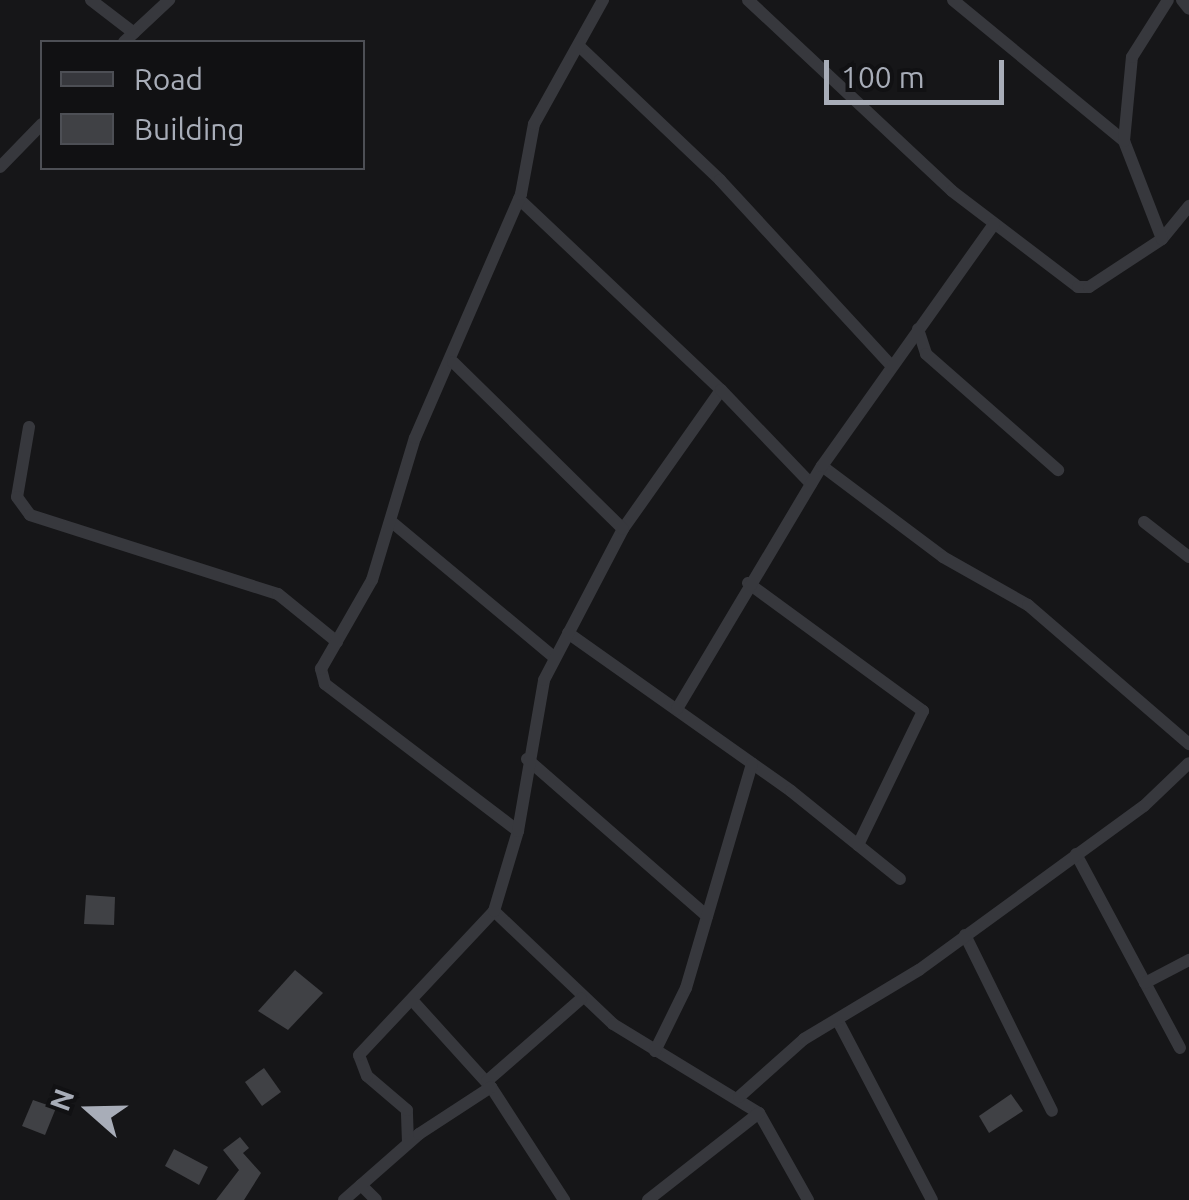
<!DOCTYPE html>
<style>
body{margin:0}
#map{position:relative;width:1189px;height:1200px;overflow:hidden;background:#161618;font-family:Ubuntu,sans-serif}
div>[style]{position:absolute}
.building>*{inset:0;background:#404145}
.street>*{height:12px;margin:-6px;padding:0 6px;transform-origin:6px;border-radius:6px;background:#37383d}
span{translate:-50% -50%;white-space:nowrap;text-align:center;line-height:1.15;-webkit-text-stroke:8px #111113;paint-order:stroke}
.legend{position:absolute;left:40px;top:40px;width:325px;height:130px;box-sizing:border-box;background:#111113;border:2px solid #4d4f55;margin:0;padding:12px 18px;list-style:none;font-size:30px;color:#a8adb8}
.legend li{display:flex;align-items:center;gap:20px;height:50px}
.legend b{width:50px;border:2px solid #4d4f55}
.north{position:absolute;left:40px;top:1060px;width:100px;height:100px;-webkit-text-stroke:8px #111113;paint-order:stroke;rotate:290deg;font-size:28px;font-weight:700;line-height:40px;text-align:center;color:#a8adb8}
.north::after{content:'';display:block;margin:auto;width:35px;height:45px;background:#a8adb8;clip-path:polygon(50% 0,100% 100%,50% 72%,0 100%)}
.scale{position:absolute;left:824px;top:60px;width:180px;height:45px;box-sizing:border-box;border:5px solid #a8adb8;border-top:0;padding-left:12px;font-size:30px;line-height:35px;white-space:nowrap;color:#a8adb8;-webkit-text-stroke:8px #111113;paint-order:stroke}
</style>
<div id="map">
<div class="building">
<div style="clip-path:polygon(86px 895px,115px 897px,114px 925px,84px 924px)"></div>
<div style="clip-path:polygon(295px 970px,323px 993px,288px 1030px,258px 1011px)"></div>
<div style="clip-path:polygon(264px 1068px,281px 1092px,262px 1106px,245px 1082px)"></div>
<div style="clip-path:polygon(1011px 1094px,1023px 1111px,989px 1133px,979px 1116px)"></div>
<div style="clip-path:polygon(33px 1100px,56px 1108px,45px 1135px,22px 1126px)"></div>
<div style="clip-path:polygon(240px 1137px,249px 1148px,243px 1153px,261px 1173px,244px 1200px,216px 1200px,239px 1170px,223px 1150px)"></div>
<div style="clip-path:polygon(174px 1149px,208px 1167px,199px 1185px,165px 1166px)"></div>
</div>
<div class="street">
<div style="left:91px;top:0;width:54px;rotate:37.5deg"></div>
<div style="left:748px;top:0;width:279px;rotate:43.1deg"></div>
<div style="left:952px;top:191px;width:158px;rotate:37.3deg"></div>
<div style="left:1078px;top:287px;width:11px"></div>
<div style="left:1089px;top:287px;width:87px;rotate:-33.3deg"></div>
<div style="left:1162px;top:239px;width:43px;rotate:-50.7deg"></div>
<div style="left:953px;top:0;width:222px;rotate:39.5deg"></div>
<div style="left:1124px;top:141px;width:105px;rotate:68.8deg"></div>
<div style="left:1182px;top:0;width:11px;rotate:52deg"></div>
<div style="left:124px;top:42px;width:62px;rotate:-43deg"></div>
<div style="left:579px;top:46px;width:195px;rotate:43.5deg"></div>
<div style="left:720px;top:180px;width:252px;rotate:47.3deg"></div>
<div style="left:1124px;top:141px;width:84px;rotate:-84.6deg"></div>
<div style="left:1132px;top:57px;width:67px;rotate:-57.7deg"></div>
<div style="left:0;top:167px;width:60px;rotate:-45.7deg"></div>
<div style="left:519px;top:199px;width:278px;rotate:43.4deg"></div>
<div style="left:721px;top:390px;width:170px;rotate:125.2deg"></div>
<div style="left:918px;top:329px;width:26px;rotate:72deg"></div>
<div style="left:926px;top:354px;width:176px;rotate:41.3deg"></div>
<div style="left:721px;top:390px;width:130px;rotate:46.2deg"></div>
<div style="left:29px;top:427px;width:71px;rotate:99.7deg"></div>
<div style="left:17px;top:497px;width:22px;rotate:54deg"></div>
<div style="left:30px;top:515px;width:260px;rotate:17.7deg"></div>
<div style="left:278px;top:594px;width:76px;rotate:39.1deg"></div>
<div style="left:822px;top:466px;width:151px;rotate:36.9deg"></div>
<div style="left:943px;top:557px;width:98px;rotate:29.5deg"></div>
<div style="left:1028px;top:605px;width:213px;rotate:40.8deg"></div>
<div style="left:1144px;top:522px;width:57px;rotate:37.9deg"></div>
<div style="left:393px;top:523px;width:209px;rotate:39.8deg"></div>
<div style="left:748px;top:583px;width:217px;rotate:36.2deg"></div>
<div style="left:923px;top:711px;width:149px;rotate:115.9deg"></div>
<div style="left:568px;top:633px;width:273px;rotate:35.3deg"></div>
<div style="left:791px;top:791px;width:140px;rotate:38.9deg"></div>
<div style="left:677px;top:709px;width:283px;rotate:-59.2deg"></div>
<div style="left:822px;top:466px;width:297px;rotate:-54.6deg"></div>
<div style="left:527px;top:759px;width:239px;rotate:41.1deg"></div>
<div style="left:518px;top:831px;width:243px;rotate:-142.7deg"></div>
<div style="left:325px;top:684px;width:16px;rotate:-105deg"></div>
<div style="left:321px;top:669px;width:103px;rotate:-60.2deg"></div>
<div style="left:372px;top:580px;width:148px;rotate:-73.2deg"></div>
<div style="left:415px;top:438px;width:266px;rotate:-66.5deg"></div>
<div style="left:521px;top:194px;width:71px;rotate:-79.5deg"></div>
<div style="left:534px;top:124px;width:142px;rotate:-60.9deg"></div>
<div style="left:1076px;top:854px;width:220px;rotate:61.8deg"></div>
<div style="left:494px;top:911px;width:164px;rotate:43.5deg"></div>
<div style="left:613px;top:1024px;width:171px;rotate:31.4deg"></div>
<div style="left:759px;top:1113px;width:100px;rotate:60.6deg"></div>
<div style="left:965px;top:935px;width:196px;rotate:63.7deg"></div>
<div style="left:1145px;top:983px;width:50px;rotate:-27.6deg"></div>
<div style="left:412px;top:1000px;width:118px;rotate:47.8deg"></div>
<div style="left:491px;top:1087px;width:135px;rotate:57.1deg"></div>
<div style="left:838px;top:1021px;width:202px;rotate:62.3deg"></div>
<div style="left:655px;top:1051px;width:70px;rotate:-63.8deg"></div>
<div style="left:686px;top:988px;width:234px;rotate:-73.6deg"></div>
<div style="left:487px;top:1081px;width:125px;rotate:-41.1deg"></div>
<div style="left:739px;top:1097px;width:87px;rotate:-41.7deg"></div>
<div style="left:804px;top:1039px;width:134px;rotate:-31deg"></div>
<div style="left:919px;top:970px;width:278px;rotate:-36.1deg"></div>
<div style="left:1144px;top:806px;width:62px;rotate:-43.7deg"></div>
<div style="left:408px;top:1143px;width:33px;rotate:-92deg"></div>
<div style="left:407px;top:1110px;width:52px;rotate:-139.6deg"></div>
<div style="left:367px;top:1076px;width:22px;rotate:-111deg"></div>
<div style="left:359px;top:1055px;width:197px;rotate:-46.8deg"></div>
<div style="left:494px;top:911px;width:84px;rotate:-73.3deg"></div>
<div style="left:518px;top:831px;width:153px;rotate:-80.2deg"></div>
<div style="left:544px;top:680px;width:170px;rotate:-62.4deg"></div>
<div style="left:623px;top:529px;width:238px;rotate:-135.5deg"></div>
<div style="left:361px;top:1185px;width:21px;rotate:45deg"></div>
<div style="left:344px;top:1200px;width:100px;rotate:-41.3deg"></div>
<div style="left:419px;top:1134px;width:86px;rotate:-33.1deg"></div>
<div style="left:648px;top:1200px;width:141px;rotate:-38.1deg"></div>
</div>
<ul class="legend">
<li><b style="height:12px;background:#37383d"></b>Road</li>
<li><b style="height:28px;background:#404145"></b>Building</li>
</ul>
<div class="north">N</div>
<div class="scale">100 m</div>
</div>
